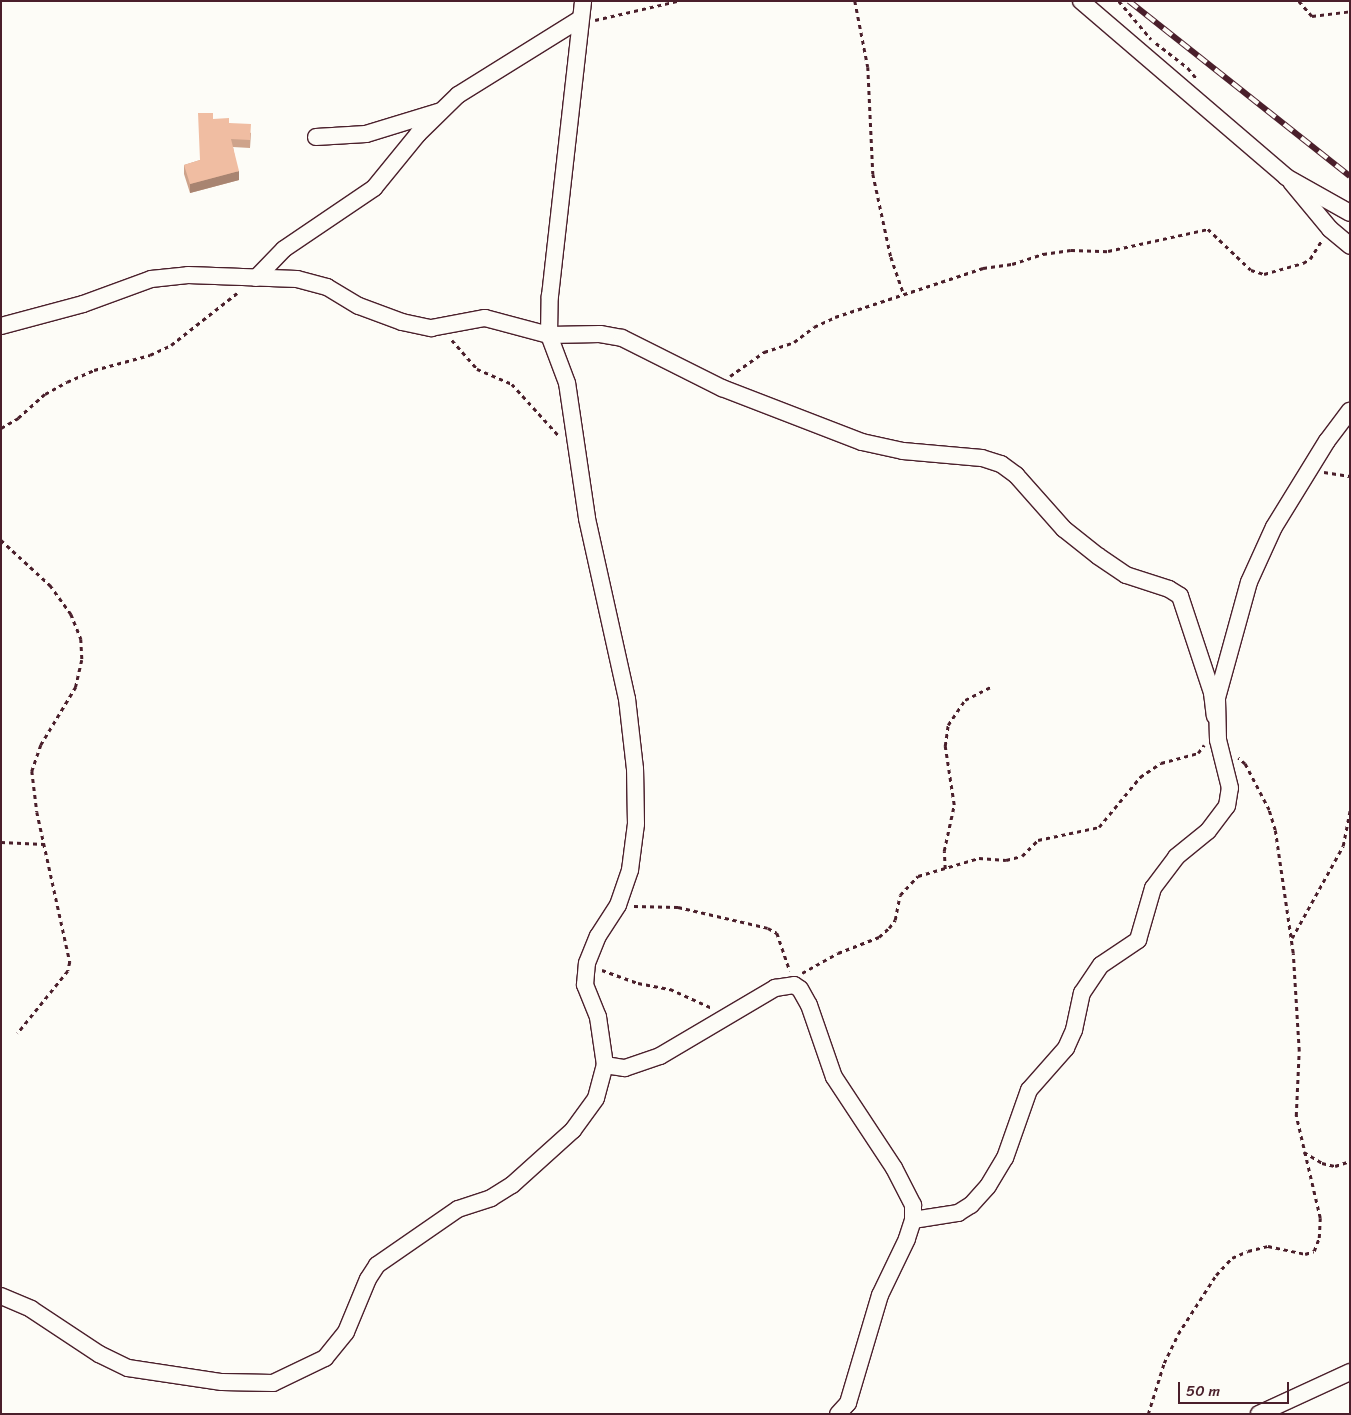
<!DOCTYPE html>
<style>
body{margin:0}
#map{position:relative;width:1351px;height:1415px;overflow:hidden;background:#fdfcf7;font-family:Sriracha,sans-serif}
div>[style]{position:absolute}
.path>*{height:2.5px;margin-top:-1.25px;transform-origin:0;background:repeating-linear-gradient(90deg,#4a1f2b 0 4px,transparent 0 8px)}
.roads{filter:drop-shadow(1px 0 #4a1f2b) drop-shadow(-1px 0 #4a1f2b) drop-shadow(0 1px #4a1f2b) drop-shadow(0 -1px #4a1f2b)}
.minor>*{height:16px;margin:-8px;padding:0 8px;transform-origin:8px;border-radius:8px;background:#fdfcf7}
.rail>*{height:5.5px;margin-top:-2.75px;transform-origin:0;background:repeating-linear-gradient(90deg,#fdfcf7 0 11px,#4a1f2b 0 22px);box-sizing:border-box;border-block:1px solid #4a1f2b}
.wall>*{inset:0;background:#cea38b}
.shaded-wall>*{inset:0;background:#a88471}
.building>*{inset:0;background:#f0bda2}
span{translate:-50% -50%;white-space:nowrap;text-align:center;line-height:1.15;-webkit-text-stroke:5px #fdfcf7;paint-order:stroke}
.frame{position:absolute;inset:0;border:2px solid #4a1f2b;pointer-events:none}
.scale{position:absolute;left:1178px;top:1382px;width:111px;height:22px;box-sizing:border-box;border:2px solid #4a1f2b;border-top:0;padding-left:6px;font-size:15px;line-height:18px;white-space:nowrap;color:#4a1f2b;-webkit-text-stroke:4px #fdfcf7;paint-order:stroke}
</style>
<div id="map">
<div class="path">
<div style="left:855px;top:1px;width:67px;rotate:78.9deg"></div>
<div style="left:868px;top:67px;width:107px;rotate:87.3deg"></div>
<div style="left:873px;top:174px;width:85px;rotate:77.8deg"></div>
<div style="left:891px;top:257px;width:37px;rotate:71deg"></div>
<div style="left:1119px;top:1px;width:50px;rotate:49.9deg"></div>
<div style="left:1299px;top:1px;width:20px;rotate:49deg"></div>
<div style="left:1312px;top:16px;width:38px;rotate:-7deg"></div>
<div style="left:595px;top:20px;width:84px;rotate:-13deg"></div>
<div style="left:1156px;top:43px;width:41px;rotate:38deg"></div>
<div style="left:1188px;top:68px;width:14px;rotate:51deg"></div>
<div style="left:452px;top:340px;width:38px;rotate:49deg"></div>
<div style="left:477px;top:369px;width:38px;rotate:23deg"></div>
<div style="left:512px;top:384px;width:70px;rotate:47.9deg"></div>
<div style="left:730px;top:376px;width:42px;rotate:-35.2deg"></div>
<div style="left:764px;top:352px;width:32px;rotate:-18deg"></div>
<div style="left:794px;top:342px;width:25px;rotate:-37deg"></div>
<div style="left:814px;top:327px;width:23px;rotate:-25deg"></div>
<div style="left:835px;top:317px;width:156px;rotate:-18.3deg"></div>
<div style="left:983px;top:268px;width:29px;rotate:-8deg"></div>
<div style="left:1012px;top:264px;width:33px;rotate:-18deg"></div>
<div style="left:1043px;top:254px;width:28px;rotate:-8deg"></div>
<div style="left:1071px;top:250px;width:37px;rotate:2deg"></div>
<div style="left:1108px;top:251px;width:102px;rotate:-12.4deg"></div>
<div style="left:1208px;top:229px;width:59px;rotate:43.6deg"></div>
<div style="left:1251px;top:270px;width:14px;rotate:17deg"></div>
<div style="left:1264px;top:274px;width:41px;rotate:-15.8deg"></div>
<div style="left:1303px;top:263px;width:8px;rotate:-30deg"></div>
<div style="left:1310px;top:259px;width:22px;rotate:-58deg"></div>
<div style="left:1px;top:428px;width:20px;rotate:-30deg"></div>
<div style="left:18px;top:418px;width:36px;rotate:-42deg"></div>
<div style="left:45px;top:394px;width:25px;rotate:-29deg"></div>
<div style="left:67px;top:382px;width:30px;rotate:-24deg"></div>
<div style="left:94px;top:370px;width:58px;rotate:-15deg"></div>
<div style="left:150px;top:355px;width:23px;rotate:-25deg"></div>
<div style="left:171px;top:345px;width:84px;rotate:-38.2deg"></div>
<div style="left:1324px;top:472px;width:26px;rotate:9deg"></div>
<div style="left:1px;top:540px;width:67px;rotate:42.6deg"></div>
<div style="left:50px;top:585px;width:36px;rotate:54deg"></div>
<div style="left:71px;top:614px;width:27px;rotate:68deg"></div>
<div style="left:81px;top:639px;width:21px;rotate:87deg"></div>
<div style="left:82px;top:660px;width:28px;rotate:103deg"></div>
<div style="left:76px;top:687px;width:68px;rotate:121.1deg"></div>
<div style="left:41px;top:745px;width:28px;rotate:109deg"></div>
<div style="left:32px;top:771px;width:41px;rotate:83deg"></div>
<div style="left:37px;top:812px;width:154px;rotate:77.6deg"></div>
<div style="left:70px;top:962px;width:9px;rotate:103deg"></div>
<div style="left:68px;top:971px;width:80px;rotate:128.9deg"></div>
<div style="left:1px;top:842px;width:43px;rotate:2.7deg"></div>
<div style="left:945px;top:869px;width:18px;rotate:-93deg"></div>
<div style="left:944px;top:851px;width:47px;rotate:-77.7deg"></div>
<div style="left:954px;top:805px;width:60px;rotate:-98.7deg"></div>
<div style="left:945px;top:746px;width:21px;rotate:-82deg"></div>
<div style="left:948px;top:725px;width:30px;rotate:-56deg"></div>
<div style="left:965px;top:700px;width:31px;rotate:-27deg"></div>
<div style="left:634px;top:906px;width:44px;rotate:1.3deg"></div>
<div style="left:678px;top:907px;width:92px;rotate:13.1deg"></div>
<div style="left:768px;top:928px;width:10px;rotate:29deg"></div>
<div style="left:777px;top:933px;width:40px;rotate:71.1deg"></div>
<div style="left:1292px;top:938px;width:105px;rotate:-61deg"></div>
<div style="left:1343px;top:846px;width:38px;rotate:-79deg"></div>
<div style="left:602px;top:970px;width:38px;rotate:20deg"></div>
<div style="left:638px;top:983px;width:33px;rotate:11deg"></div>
<div style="left:670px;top:989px;width:46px;rotate:24.3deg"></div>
<div style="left:802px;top:973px;width:41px;rotate:-29.1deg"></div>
<div style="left:838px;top:953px;width:44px;rotate:-21.3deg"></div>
<div style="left:879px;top:937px;width:13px;rotate:-42deg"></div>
<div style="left:889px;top:928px;width:10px;rotate:-53deg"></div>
<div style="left:895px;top:920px;width:25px;rotate:-79deg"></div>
<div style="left:900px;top:895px;width:26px;rotate:-47deg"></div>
<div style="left:918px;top:876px;width:64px;rotate:-16.4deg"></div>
<div style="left:979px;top:858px;width:27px;rotate:4deg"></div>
<div style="left:1006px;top:860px;width:16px;rotate:-14deg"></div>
<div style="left:1022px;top:856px;width:23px;rotate:-45deg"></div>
<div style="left:1038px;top:840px;width:62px;rotate:-12deg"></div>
<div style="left:1099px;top:827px;width:65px;rotate:-50.6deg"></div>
<div style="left:1140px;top:777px;width:25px;rotate:-34deg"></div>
<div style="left:1161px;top:763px;width:38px;rotate:-15deg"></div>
<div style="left:1198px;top:753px;width:10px;rotate:-53deg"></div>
<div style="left:1304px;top:1152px;width:21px;rotate:31deg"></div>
<div style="left:1322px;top:1163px;width:13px;rotate:13deg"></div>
<div style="left:1335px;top:1166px;width:16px;rotate:-18deg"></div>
<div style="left:1148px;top:1414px;width:53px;rotate:-72.6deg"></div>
<div style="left:1164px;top:1363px;width:32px;rotate:-64deg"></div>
<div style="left:1178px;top:1334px;width:70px;rotate:-57.2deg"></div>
<div style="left:1216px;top:1275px;width:23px;rotate:-47deg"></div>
<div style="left:1232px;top:1258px;width:17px;rotate:-24deg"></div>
<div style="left:1248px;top:1251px;width:21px;rotate:-14deg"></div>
<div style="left:1268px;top:1246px;width:38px;rotate:12deg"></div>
<div style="left:1305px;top:1254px;width:9px;rotate:-18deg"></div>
<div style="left:1314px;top:1251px;width:14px;rotate:-69deg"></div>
<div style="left:1319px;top:1238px;width:20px;rotate:-87deg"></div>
<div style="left:1320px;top:1218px;width:105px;rotate:-103.2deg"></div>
<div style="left:1296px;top:1116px;width:65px;rotate:-87.4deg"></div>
<div style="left:1299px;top:1051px;width:98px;rotate:-93.5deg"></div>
<div style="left:1293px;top:953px;width:124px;rotate:-98.3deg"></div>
<div style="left:1275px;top:830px;width:21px;rotate:-107deg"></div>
<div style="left:1269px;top:810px;width:52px;rotate:-117.6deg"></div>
<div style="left:1245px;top:764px;width:9px;rotate:-139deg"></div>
</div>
<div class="roads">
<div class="minor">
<div style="left:1081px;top:1px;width:270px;rotate:40.6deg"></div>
<div style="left:1286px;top:177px;width:73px;rotate:29.4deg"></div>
<div style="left:316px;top:137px;width:50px;rotate:-3.4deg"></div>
<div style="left:366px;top:134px;width:78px;rotate:-17deg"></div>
<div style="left:1291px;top:182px;width:61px;rotate:50.3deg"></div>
<div style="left:1330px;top:229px;width:26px;rotate:40deg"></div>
<div style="left:256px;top:278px;width:40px;rotate:-46deg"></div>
<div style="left:284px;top:249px;width:109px;rotate:-34.1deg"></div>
<div style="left:374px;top:188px;width:70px;rotate:-50.8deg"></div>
<div style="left:418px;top:134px;width:56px;rotate:-44.3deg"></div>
<div style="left:458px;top:95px;width:144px;rotate:-31.9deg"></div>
<div style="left:1px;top:326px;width:85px;rotate:-15deg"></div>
<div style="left:83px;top:304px;width:72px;rotate:-20.2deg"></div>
<div style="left:151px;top:279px;width:37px;rotate:-6deg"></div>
<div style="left:188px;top:275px;width:109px;rotate:2.1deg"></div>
<div style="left:297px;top:279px;width:31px;rotate:15deg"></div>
<div style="left:327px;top:287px;width:37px;rotate:31deg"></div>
<div style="left:359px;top:306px;width:46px;rotate:20.4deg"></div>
<div style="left:402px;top:322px;width:30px;rotate:12deg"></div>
<div style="left:431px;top:328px;width:55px;rotate:-10.5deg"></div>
<div style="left:485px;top:318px;width:66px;rotate:14.9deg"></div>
<div style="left:549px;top:335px;width:51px;rotate:-1.1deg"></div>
<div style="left:600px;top:334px;width:22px;rotate:10deg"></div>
<div style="left:622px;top:338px;width:112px;rotate:26.6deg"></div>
<div style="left:722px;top:388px;width:150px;rotate:21.1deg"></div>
<div style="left:862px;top:442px;width:42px;rotate:12.4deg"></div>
<div style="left:903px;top:451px;width:79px;rotate:5.1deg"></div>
<div style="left:982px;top:458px;width:20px;rotate:18deg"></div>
<div style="left:1001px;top:464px;width:19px;rotate:36deg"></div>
<div style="left:1016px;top:475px;width:72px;rotate:48.4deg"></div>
<div style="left:1064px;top:529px;width:43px;rotate:38.5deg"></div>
<div style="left:1098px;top:556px;width:34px;rotate:34deg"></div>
<div style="left:1126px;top:575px;width:45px;rotate:18deg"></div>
<div style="left:1169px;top:589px;width:13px;rotate:32deg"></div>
<div style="left:1180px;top:596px;width:102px;rotate:71.7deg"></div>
<div style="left:1212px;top:693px;width:23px;rotate:83deg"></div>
<div style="left:605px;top:1065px;width:20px;rotate:9deg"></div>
<div style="left:625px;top:1068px;width:37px;rotate:-19deg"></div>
<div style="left:660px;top:1056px;width:134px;rotate:-30.6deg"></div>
<div style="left:775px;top:988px;width:19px;rotate:-9deg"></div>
<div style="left:794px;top:985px;width:7px;rotate:34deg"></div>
<div style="left:800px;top:989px;width:18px;rotate:61deg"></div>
<div style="left:809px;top:1005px;width:76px;rotate:70.9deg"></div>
<div style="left:834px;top:1077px;width:109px;rotate:56.6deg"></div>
<div style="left:894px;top:1168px;width:42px;rotate:62.8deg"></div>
<div style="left:913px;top:1205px;width:15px;rotate:90deg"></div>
<div style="left:913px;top:1220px;width:20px;rotate:108deg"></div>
<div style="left:907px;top:1239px;width:62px;rotate:115.7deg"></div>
<div style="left:880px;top:1295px;width:113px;rotate:106.5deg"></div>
<div style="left:848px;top:1403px;width:15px;rotate:132deg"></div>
<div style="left:913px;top:1220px;width:46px;rotate:-8.8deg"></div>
<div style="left:958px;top:1213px;width:15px;rotate:-32deg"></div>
<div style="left:971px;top:1205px;width:25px;rotate:-48deg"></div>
<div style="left:988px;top:1186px;width:33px;rotate:-59deg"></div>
<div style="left:1005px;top:1158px;width:72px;rotate:-70.6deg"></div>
<div style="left:1029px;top:1090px;width:56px;rotate:-48.6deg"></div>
<div style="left:1066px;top:1048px;width:20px;rotate:-66deg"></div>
<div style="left:1074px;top:1030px;width:38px;rotate:-78deg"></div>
<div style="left:1082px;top:993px;width:34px;rotate:-56deg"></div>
<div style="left:1101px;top:965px;width:45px;rotate:-34deg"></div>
<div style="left:1138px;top:940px;width:54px;rotate:-73.9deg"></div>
<div style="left:1153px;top:888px;width:39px;rotate:-53deg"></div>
<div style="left:1176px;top:857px;width:41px;rotate:-39.1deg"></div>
<div style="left:1208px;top:831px;width:31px;rotate:-53deg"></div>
<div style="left:1227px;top:806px;width:18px;rotate:-81deg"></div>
<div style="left:1230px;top:788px;width:49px;rotate:-104deg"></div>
<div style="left:1218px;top:740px;width:42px;rotate:-91.4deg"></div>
<div style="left:1217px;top:698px;width:120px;rotate:-74.6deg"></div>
<div style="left:1249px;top:582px;width:60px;rotate:-65.6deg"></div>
<div style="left:1274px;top:527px;width:101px;rotate:-58.4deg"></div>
<div style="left:1327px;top:441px;width:38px;rotate:-53deg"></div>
<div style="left:1px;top:1296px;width:33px;rotate:23deg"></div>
<div style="left:31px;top:1309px;width:82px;rotate:33.5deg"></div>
<div style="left:99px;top:1354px;width:32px;rotate:26deg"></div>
<div style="left:128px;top:1368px;width:95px;rotate:8.5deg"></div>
<div style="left:222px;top:1382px;width:51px;rotate:1.1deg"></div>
<div style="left:273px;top:1383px;width:58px;rotate:-25.7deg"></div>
<div style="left:325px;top:1358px;width:33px;rotate:-51deg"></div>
<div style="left:346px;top:1332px;width:57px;rotate:-67.5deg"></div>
<div style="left:368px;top:1279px;width:17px;rotate:-57deg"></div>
<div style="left:377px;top:1265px;width:98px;rotate:-34.7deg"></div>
<div style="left:458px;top:1209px;width:35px;rotate:-18deg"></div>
<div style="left:491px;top:1198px;width:25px;rotate:-32deg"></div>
<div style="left:512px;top:1185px;width:82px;rotate:-42deg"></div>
<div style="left:573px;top:1130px;width:39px;rotate:-54deg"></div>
<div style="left:596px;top:1098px;width:34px;rotate:-75deg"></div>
<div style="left:605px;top:1065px;width:49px;rotate:-98.3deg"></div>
<div style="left:598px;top:1017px;width:35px;rotate:-112deg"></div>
<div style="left:585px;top:985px;width:22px;rotate:-85deg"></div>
<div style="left:587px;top:963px;width:29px;rotate:-68deg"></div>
<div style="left:598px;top:936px;width:37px;rotate:-57deg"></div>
<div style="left:618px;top:905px;width:37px;rotate:-71deg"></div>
<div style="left:630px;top:870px;width:46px;rotate:-82.6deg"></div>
<div style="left:636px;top:824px;width:55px;rotate:-91deg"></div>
<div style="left:635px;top:769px;width:70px;rotate:-96.5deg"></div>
<div style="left:627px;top:699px;width:185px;rotate:-102.5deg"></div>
<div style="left:587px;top:518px;width:136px;rotate:-98.4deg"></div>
<div style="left:567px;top:383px;width:51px;rotate:-110.6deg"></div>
<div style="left:549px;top:335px;width:39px;rotate:-89deg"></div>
<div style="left:550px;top:296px;width:297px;rotate:-83.6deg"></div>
<div style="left:1259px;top:1414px;width:100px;rotate:-24.8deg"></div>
</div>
</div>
<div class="rail">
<div style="left:1129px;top:1px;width:282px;rotate:38.4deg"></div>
</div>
<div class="wall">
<div style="clip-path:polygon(213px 119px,229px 123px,251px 133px,250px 148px,233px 147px,239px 180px,190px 193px,184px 174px,184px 165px,200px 160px)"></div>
</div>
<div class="shaded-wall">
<div style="clip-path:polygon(239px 171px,239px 180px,190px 193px,190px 184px)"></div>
</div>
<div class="building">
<div style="clip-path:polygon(198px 113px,213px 113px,213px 119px,229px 118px,229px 123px,251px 124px,250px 140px,231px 139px,239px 171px,190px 184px,184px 165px,200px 160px)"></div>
</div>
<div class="frame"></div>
<div class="scale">50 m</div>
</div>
